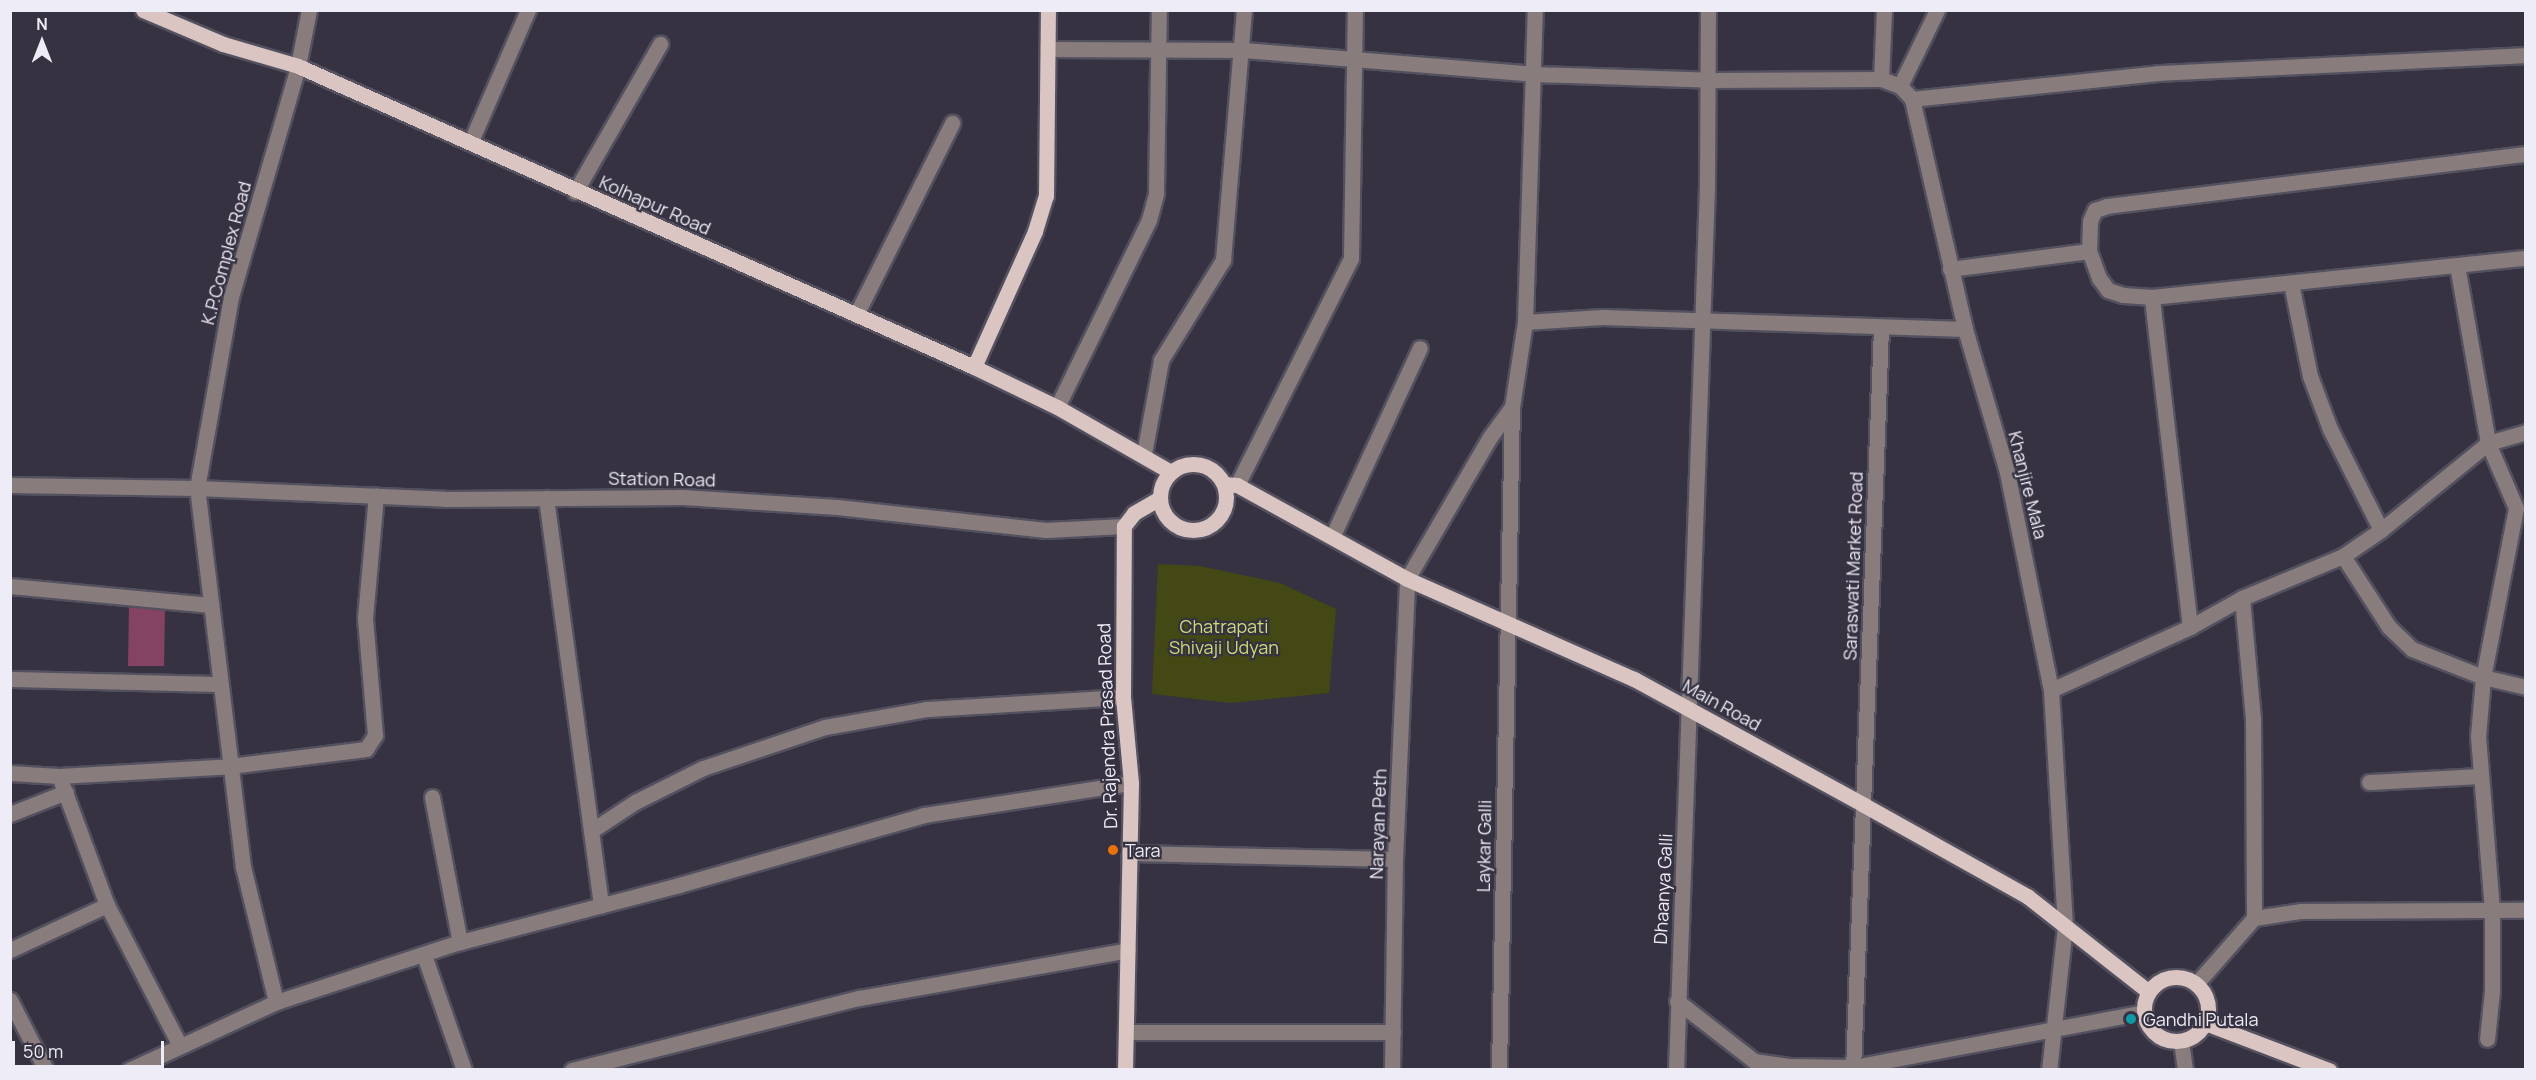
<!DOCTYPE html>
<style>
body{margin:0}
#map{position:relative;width:2536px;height:1080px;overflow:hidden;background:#363242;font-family:Manrope,sans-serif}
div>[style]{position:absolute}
.green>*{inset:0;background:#434815}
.building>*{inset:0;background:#844362}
.roads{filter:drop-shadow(2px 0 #53505f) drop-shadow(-2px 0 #53505f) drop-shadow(0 2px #53505f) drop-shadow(0 -2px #53505f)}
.minor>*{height:15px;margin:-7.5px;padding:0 7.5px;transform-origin:7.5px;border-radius:7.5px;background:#887d7c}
.major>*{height:15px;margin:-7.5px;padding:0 7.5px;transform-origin:7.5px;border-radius:7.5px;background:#dac5c2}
.major>.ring{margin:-7.5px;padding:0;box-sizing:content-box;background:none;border:15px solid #dac5c2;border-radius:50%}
.dots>*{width:16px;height:16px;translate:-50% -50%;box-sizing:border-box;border:3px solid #363242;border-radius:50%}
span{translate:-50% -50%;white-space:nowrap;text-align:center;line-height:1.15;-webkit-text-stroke:4.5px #363242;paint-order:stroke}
.street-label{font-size:18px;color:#eeecf6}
.park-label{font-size:18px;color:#d0dc76}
.poi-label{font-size:18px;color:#eeecf6}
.left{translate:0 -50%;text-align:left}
.frame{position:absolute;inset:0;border:12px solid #eeecf6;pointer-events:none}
.north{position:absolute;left:12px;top:12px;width:60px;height:60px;-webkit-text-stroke:4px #363242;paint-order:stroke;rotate:0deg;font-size:16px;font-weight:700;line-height:24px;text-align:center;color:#eeecf6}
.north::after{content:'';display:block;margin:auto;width:21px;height:27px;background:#eeecf6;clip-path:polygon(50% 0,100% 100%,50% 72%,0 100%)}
.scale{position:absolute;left:12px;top:1041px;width:152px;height:27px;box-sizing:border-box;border:3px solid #eeecf6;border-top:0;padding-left:8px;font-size:18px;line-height:21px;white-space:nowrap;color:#eeecf6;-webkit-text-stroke:4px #363242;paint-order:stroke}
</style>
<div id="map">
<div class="green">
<div style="clip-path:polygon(1158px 564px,1200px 566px,1280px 583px,1336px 609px,1329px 693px,1231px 703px,1152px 694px)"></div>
</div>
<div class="building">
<div style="clip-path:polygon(129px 605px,165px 606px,164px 666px,128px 666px)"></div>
</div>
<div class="roads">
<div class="minor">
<div style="left:1050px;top:49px;width:194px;rotate:0.3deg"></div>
<div style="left:1244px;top:50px;width:290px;rotate:4.7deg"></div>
<div style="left:1533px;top:74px;width:177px;rotate:1.9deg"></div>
<div style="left:1710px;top:80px;width:171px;rotate:-0.3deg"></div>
<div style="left:1881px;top:79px;width:20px;rotate:20deg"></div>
<div style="left:1900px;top:86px;width:18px;rotate:47deg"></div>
<div style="left:1912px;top:99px;width:236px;rotate:77deg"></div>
<div style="left:1965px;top:329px;width:149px;rotate:73.6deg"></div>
<div style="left:2007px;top:472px;width:222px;rotate:78.6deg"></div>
<div style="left:2051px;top:690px;width:236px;rotate:86.6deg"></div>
<div style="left:2065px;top:926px;width:145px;rotate:96.3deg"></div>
<div style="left:1881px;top:79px;width:69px;rotate:-87.5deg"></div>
<div style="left:1900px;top:86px;width:85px;rotate:-64deg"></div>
<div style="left:1912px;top:99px;width:247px;rotate:-6deg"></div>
<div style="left:2158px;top:73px;width:368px;rotate:-2.8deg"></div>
<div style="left:471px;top:141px;width:143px;rotate:-66.5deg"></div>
<div style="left:575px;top:192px;width:171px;rotate:-60.1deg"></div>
<div style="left:2457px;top:265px;width:181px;rotate:80.1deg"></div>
<div style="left:2488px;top:443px;width:71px;rotate:66.7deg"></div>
<div style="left:2516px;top:508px;width:172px;rotate:101deg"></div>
<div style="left:2483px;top:677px;width:59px;rotate:94.8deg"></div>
<div style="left:2478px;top:736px;width:174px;rotate:85.4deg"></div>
<div style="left:2492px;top:909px;width:82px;rotate:90deg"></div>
<div style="left:2492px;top:991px;width:48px;rotate:95.9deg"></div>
<div style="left:1950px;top:269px;width:140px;rotate:-7.4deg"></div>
<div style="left:2291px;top:283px;width:95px;rotate:78.5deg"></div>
<div style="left:2310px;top:376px;width:57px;rotate:69.3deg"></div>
<div style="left:2330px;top:429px;width:113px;rotate:63.2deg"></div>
<div style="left:2152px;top:297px;width:29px;rotate:-176deg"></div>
<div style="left:2123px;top:295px;width:16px;rotate:-162deg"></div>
<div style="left:2108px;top:290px;width:15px;rotate:-127deg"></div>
<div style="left:2099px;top:278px;width:29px;rotate:-110deg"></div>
<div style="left:2089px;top:251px;width:30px;rotate:-88deg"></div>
<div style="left:2090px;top:221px;width:12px;rotate:-66deg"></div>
<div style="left:2095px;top:210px;width:13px;rotate:-18deg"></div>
<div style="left:2107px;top:206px;width:422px;rotate:-7.1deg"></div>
<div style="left:856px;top:315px;width:215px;rotate:-63.4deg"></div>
<div style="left:1525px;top:322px;width:77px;rotate:-3.7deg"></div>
<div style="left:1602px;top:317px;width:363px;rotate:1.9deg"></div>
<div style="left:1057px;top:407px;width:208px;rotate:-63.8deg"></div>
<div style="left:1149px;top:220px;width:28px;rotate:-75deg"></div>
<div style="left:1156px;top:193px;width:183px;rotate:-89.1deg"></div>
<div style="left:1144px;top:454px;width:96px;rotate:-79.7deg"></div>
<div style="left:1161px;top:360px;width:118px;rotate:-58.2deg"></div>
<div style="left:1223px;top:260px;width:251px;rotate:-85.2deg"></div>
<div style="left:10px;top:485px;width:187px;rotate:0.9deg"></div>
<div style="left:197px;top:488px;width:248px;rotate:2.5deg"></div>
<div style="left:445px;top:499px;width:238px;rotate:-0.5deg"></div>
<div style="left:683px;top:497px;width:154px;rotate:3.7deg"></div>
<div style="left:837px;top:507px;width:210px;rotate:6.3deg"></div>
<div style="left:1046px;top:530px;width:78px;rotate:-2.9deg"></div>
<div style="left:1237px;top:485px;width:254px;rotate:-63.3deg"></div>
<div style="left:1351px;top:258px;width:248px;rotate:-89.1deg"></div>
<div style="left:546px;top:498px;width:411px;rotate:82.3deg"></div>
<div style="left:1333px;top:535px;width:206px;rotate:-65.1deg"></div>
<div style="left:2343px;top:556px;width:85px;rotate:57.1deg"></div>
<div style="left:2389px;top:627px;width:32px;rotate:44deg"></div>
<div style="left:2412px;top:649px;width:76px;rotate:21.5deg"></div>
<div style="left:2483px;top:677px;width:44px;rotate:13.1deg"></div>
<div style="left:10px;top:586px;width:202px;rotate:5.4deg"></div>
<div style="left:2242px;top:598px;width:121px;rotate:84.8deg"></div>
<div style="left:2253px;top:718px;width:200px;rotate:89.7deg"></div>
<div style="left:2190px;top:627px;width:332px;rotate:-96.6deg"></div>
<div style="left:2152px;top:297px;width:376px;rotate:-6deg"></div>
<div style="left:10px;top:679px;width:210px;rotate:1.4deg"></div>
<div style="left:2051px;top:690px;width:153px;rotate:-24.4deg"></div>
<div style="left:2190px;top:627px;width:60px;rotate:-29.1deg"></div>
<div style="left:2242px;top:598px;width:109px;rotate:-22.6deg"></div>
<div style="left:2343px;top:556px;width:46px;rotate:-34.4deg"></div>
<div style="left:2381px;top:530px;width:138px;rotate:-39.1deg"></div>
<div style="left:2488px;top:443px;width:40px;rotate:-16deg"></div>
<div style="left:10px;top:773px;width:49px;rotate:3.5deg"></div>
<div style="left:59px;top:776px;width:171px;rotate:-3.3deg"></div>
<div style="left:230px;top:766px;width:137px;rotate:-7.1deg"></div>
<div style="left:366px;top:749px;width:17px;rotate:-57deg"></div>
<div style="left:375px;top:735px;width:117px;rotate:-94.9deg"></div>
<div style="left:365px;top:618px;width:123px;rotate:-84.9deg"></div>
<div style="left:59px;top:776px;width:138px;rotate:69.6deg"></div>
<div style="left:107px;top:905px;width:157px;rotate:62.6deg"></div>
<div style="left:2369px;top:782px;width:112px;rotate:-3.1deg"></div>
<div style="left:432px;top:797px;width:148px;rotate:79.1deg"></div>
<div style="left:10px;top:814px;width:60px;rotate:-21.4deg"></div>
<div style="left:591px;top:831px;width:53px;rotate:-33.4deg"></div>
<div style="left:635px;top:802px;width:76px;rotate:-26.6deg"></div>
<div style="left:703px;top:768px;width:129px;rotate:-18.6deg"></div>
<div style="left:825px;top:727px;width:104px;rotate:-10deg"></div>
<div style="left:927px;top:709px;width:196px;rotate:-3.5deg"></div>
<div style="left:1129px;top:853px;width:266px;rotate:1.3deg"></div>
<div style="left:10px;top:950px;width:107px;rotate:-24.9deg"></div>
<div style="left:424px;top:955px;width:122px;rotate:70.8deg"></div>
<div style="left:2196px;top:984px;width:88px;rotate:-48.7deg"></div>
<div style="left:2254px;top:918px;width:48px;rotate:-8.5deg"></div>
<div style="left:2301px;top:911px;width:225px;rotate:-0.3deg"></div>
<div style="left:10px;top:1000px;width:79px;rotate:62.8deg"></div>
<div style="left:1677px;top:1001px;width:98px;rotate:37.9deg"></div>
<div style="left:1754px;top:1061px;width:37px;rotate:8deg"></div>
<div style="left:1791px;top:1066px;width:62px;rotate:0.9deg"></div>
<div style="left:1853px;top:1067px;width:296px;rotate:-10.7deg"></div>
<div style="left:276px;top:1002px;width:139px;rotate:-103.7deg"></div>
<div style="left:243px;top:867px;width:382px;rotate:-96.9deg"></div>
<div style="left:197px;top:488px;width:194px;rotate:-79.9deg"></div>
<div style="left:231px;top:297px;width:241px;rotate:-73.8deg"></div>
<div style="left:298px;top:66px;width:57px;rotate:-78.9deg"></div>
<div style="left:1126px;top:1032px;width:267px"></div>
<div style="left:2181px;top:1041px;width:29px;rotate:82deg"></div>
<div style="left:129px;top:1070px;width:162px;rotate:-24.8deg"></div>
<div style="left:276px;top:1002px;width:194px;rotate:-18.1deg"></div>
<div style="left:460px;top:942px;width:226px;rotate:-14.6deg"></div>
<div style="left:679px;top:885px;width:255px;rotate:-15.9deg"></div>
<div style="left:924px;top:815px;width:209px;rotate:-8.8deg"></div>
<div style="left:572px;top:1070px;width:296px;rotate:-14.1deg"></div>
<div style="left:859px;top:998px;width:273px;rotate:-10.1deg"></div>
<div style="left:1392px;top:1070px;width:211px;rotate:-89.2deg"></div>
<div style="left:1395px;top:859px;width:280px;rotate:-87.5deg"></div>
<div style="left:1407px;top:579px;width:164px;rotate:-59.7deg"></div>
<div style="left:1490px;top:437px;width:37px;rotate:-54deg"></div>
<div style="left:1499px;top:1070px;width:663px;rotate:-88.88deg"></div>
<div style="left:1512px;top:407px;width:86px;rotate:-81.3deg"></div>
<div style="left:1525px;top:322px;width:312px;rotate:-88.2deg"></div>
<div style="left:1676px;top:1070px;width:883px;rotate:-87.99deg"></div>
<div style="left:1707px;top:188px;width:178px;rotate:-89.7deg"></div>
<div style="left:1853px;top:1070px;width:743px;rotate:-87.84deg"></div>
</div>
<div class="major">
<div style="left:143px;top:10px;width:87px;rotate:23deg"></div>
<div style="left:223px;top:44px;width:78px;rotate:16.3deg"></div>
<div style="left:298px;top:66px;width:740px;rotate:24deg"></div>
<div style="left:974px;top:367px;width:92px;rotate:25.7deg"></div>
<div style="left:1057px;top:407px;width:131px;rotate:29.7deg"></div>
<div style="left:974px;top:367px;width:149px;rotate:-65.8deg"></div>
<div style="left:1035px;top:231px;width:37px;rotate:-73deg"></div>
<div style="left:1046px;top:196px;width:186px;rotate:-89.4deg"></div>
<div class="ring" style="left:1160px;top:464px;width:51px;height:51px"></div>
<div style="left:1224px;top:484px;width:13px;rotate:4deg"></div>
<div style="left:1237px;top:485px;width:194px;rotate:28.9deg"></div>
<div style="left:1407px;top:579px;width:248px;rotate:23.8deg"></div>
<div style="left:1634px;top:679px;width:262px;rotate:28.7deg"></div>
<div style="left:1864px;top:805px;width:187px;rotate:29.2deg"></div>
<div style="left:2027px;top:896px;width:155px;rotate:38.2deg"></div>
<div class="ring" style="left:2144px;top:977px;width:49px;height:49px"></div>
<div style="left:2205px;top:1023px;width:133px;rotate:20.8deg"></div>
<div style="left:1125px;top:1070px;width:287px;rotate:-88.8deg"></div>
<div style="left:1131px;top:783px;width:86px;rotate:-95.3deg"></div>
<div style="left:1123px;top:697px;width:171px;rotate:-89.7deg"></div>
<div style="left:1124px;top:526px;width:16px;rotate:-52deg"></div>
<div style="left:1134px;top:513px;width:30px;rotate:-30deg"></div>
</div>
</div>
<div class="dots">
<div style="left:1113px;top:850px;background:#e8710a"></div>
<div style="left:2131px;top:1019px;background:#0f9aa8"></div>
</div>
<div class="street-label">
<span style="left:655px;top:205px;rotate:24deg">Kolhapur Road</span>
<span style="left:226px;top:253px;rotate:-75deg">K.P.Complex Road</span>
<span style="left:662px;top:479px;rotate:1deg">Station Road</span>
<span style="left:2028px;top:485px;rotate:76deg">Khanjire Mala</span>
<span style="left:1853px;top:566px;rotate:-88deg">Saraswati Market Road</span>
<span style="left:1722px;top:705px;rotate:29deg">Main Road</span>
<span style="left:1107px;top:726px;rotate:-92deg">Dr. Rajendra Prasad Road</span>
<span style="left:1378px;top:824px;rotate:-88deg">Narayan Peth</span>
<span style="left:1484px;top:846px;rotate:-89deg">Laykar Galli</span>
<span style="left:1663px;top:889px;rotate:-87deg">Dhaanya Galli</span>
</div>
<div class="park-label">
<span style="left:1224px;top:637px">Chatrapati<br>Shivaji Udyan</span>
</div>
<div class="poi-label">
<span class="left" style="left:1125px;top:850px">Tara</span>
<span class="left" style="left:2143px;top:1019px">Gandhi Putala</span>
</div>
<div class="frame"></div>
<div class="north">N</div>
<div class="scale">50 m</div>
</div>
